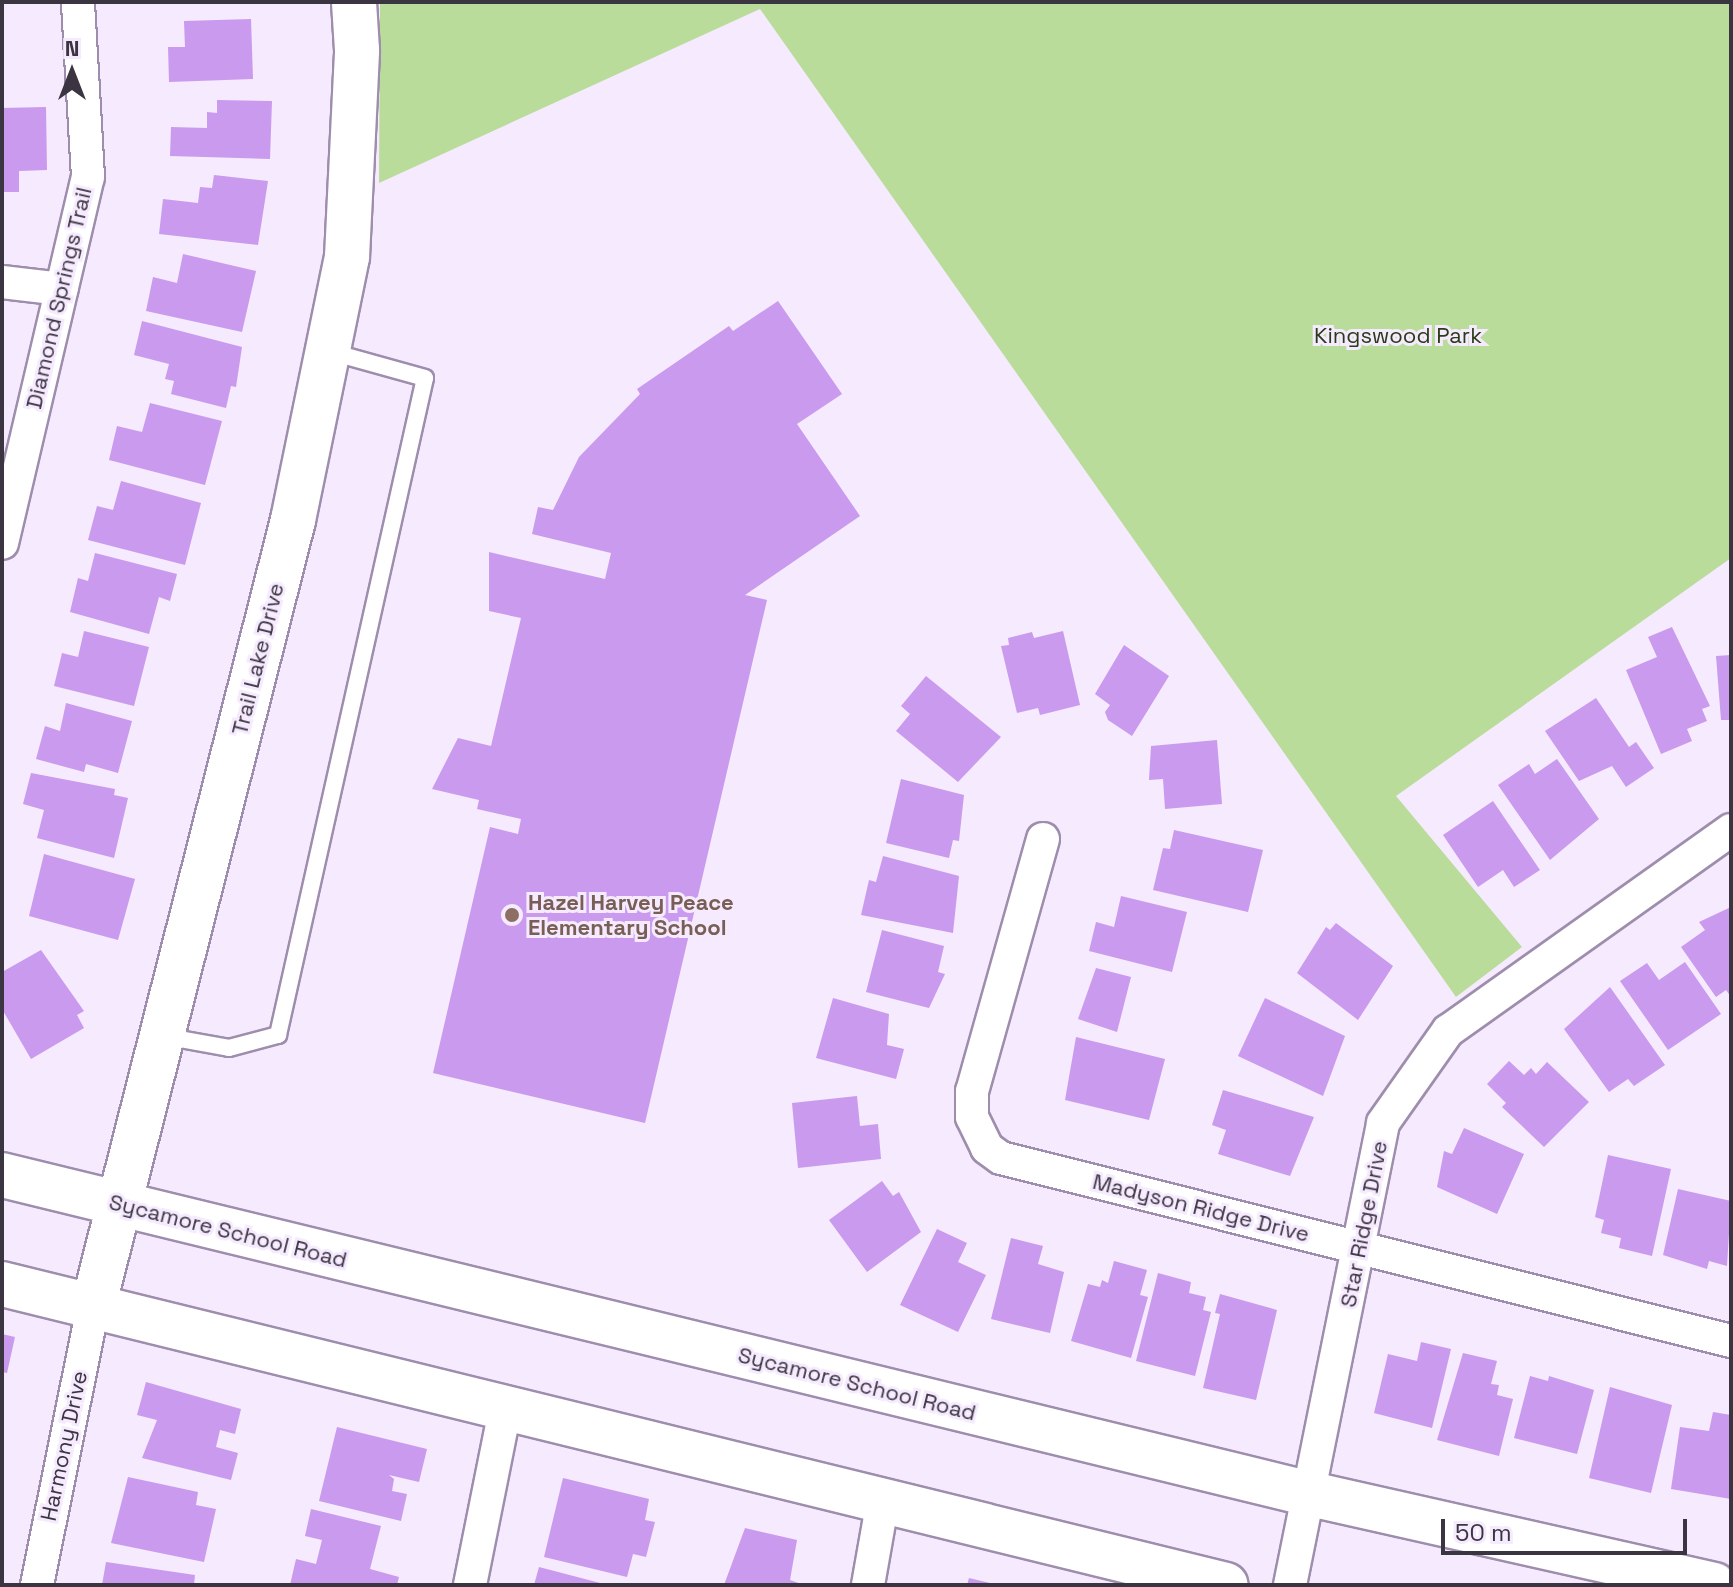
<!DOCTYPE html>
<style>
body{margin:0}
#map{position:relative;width:1733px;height:1587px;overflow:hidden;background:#f5eafe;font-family:"Space Grotesk",sans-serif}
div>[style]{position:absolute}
.green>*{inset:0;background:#badc9a}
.building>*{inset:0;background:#c99aed}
.roads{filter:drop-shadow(2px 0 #9e8dad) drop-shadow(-2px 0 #9e8dad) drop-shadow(0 2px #9e8dad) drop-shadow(0 -2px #9e8dad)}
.lane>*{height:16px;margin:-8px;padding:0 8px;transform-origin:8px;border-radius:8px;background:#fff}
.street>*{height:32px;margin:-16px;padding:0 16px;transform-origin:16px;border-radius:16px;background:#fff}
.secondary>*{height:44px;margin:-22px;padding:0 22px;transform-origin:22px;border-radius:22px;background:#fff}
.dots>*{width:22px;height:22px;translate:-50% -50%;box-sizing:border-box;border:4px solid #f5eafe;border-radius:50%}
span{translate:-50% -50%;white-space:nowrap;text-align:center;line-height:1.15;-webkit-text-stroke:6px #f5eafe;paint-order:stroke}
.street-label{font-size:22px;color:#3b3441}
.park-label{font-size:22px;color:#2a3b17}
.education-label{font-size:22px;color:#785e54;font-weight:700}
.left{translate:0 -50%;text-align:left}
.frame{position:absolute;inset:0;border:4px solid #3b3441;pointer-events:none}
.north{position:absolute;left:32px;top:32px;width:80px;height:80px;-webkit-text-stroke:6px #f5eafe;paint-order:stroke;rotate:0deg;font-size:22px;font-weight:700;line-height:32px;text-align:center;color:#3b3441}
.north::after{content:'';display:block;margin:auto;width:28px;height:36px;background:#3b3441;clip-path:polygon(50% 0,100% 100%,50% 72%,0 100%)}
.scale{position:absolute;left:1441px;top:1519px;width:246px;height:36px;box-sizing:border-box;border:4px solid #3b3441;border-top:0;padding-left:10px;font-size:24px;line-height:28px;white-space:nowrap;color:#3b3441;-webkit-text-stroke:6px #f5eafe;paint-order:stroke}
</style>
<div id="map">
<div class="green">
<div style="clip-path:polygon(380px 2px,1731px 2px,1731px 558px,1396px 796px,1522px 947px,1456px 997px,760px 9px,379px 183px)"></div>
</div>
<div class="building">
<div style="clip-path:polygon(251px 19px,253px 79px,169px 82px,168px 47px,185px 47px,184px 21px)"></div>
<div style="clip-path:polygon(217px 100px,272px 101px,270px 159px,170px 156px,171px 127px,207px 128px,207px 112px,217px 113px)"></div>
<div style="clip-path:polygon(46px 107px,47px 170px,19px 171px,19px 192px,2px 192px,2px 108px)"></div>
<div style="clip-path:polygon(214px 175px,268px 181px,258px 245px,159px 234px,163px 199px,198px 203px,200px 187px,212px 188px)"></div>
<div style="clip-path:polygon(183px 254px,256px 271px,242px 332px,146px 311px,153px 277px,177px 283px)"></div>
<div style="clip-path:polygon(778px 301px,842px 394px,797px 424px,860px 516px,745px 595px,767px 600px,645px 1123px,433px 1073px,490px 827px,518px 834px,521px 819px,477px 809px,479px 800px,432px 789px,458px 738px,491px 746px,521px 618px,489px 611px,489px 552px,605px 579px,611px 553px,532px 534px,538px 507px,553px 510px,579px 457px,640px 394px,637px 389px,729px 326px,733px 331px)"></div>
<div style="clip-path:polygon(142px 321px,242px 347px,236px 387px,231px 386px,226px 408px,171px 394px,174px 381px,165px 379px,169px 364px,134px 355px)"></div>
<div style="clip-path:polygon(150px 403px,222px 421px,205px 485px,109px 460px,117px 426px,142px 432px)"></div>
<div style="clip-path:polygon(121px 481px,201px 503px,185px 565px,88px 540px,97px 506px,113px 510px)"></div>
<div style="clip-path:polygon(95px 553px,177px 574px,170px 601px,159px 597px,149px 634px,70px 612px,78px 578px,88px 581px)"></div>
<div style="clip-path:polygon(1672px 627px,1710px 706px,1702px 709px,1707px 721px,1687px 729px,1692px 741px,1661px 754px,1626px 670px,1657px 657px,1648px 637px)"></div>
<div style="clip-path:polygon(84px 631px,149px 647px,134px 706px,54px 686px,62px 653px,78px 657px)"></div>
<div style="clip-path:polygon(1063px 631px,1080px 705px,1040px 715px,1038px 708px,1017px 713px,1001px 646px,1009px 645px,1008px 638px,1032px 632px,1034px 638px)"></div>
<div style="clip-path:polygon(1124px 645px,1169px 676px,1132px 736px,1108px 720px,1105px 712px,1110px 705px,1095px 694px)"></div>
<div style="clip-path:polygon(1731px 655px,1731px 720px,1721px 720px,1716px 656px)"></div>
<div style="clip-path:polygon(926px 676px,1001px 737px,958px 782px,896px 731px,910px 714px,901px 706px)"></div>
<div style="clip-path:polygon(1596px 698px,1629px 747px,1636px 742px,1654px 768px,1626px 787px,1612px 766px,1579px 781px,1545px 731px)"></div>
<div style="clip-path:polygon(66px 703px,132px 721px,118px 773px,86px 764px,84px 772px,36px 759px,45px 726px,60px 731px)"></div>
<div style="clip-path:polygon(1217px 740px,1222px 804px,1165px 809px,1163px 779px,1149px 780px,1151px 746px)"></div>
<div style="clip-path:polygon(1557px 759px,1599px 819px,1550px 860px,1498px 785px,1529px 764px,1535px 774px)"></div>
<div style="clip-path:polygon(31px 773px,115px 789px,114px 795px,128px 798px,114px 858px,37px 838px,44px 810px,23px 804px)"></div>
<div style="clip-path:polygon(901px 779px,964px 795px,959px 841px,953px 840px,949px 858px,886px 843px)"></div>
<div style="clip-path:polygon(1493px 801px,1540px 870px,1514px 887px,1503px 870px,1478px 887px,1443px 835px)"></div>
<div style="clip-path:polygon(1174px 830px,1263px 850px,1248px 912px,1153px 890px,1163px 848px,1170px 849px)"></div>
<div style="clip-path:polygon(44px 854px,135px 879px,118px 940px,29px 916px)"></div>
<div style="clip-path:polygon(883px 856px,959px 876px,953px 933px,861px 915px,869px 880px,876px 882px)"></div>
<div style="clip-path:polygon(1121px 896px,1187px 912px,1172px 972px,1089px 951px,1096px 922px,1114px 927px)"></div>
<div style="clip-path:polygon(1731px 907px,1731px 997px,1726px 990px,1716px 997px,1681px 947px,1705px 930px,1699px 922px)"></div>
<div style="clip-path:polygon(1336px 923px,1393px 966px,1358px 1020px,1297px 973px,1326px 927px,1330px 930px)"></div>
<div style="clip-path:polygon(882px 930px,944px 946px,938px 972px,945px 974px,929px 1008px,866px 992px)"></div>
<div style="clip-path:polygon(41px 950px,84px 1011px,77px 1015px,84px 1028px,31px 1059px,2px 1009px,2px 972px)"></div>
<div style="clip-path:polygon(1685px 962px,1721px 1014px,1668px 1050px,1620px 981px,1647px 963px,1659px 980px)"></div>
<div style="clip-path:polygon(1096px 968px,1131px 977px,1117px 1032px,1078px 1019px)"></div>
<div style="clip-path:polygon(1610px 987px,1665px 1065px,1634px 1086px,1628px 1079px,1609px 1092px,1564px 1029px)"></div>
<div style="clip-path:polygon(833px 998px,889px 1014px,887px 1045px,904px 1049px,896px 1079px,816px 1058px)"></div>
<div style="clip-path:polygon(1265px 998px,1345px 1036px,1323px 1096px,1238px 1056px)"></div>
<div style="clip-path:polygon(1076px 1037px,1165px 1059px,1149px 1120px,1065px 1100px)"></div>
<div style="clip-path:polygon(1509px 1061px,1524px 1075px,1531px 1068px,1536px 1074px,1547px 1062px,1589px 1102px,1544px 1147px,1502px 1107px,1506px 1103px,1487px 1084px)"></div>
<div style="clip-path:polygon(1223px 1090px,1314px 1117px,1290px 1176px,1218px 1154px,1226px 1130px,1212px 1125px)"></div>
<div style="clip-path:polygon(857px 1096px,860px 1126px,878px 1124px,881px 1159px,798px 1168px,792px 1103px)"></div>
<div style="clip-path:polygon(1464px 1128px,1524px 1154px,1497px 1214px,1437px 1187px,1444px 1151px,1452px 1154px)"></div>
<div style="clip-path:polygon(1608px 1155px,1671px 1169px,1652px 1256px,1619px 1248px,1621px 1238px,1601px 1233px,1604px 1220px,1595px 1217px)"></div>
<div style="clip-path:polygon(882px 1181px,893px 1196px,899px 1192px,921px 1232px,867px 1272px,829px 1220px)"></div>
<div style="clip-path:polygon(1678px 1189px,1731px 1201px,1727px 1266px,1709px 1261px,1707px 1269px,1663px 1255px)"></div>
<div style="clip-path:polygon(937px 1229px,967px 1243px,958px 1262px,986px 1275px,958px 1332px,900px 1305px)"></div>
<div style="clip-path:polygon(1011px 1238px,1043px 1246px,1038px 1264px,1064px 1272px,1050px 1333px,991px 1319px)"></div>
<div style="clip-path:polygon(1114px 1261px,1147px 1270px,1140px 1295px,1148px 1297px,1131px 1358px,1071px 1341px,1088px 1284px,1100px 1287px,1102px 1280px,1108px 1283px)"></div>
<div style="clip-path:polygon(1158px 1273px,1191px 1282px,1189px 1293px,1206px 1297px,1203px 1310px,1211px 1312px,1195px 1376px,1136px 1361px)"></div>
<div style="clip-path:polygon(1220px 1294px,1277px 1310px,1256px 1400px,1203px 1388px,1220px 1314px,1215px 1313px)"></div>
<div style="clip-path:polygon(2px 1334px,15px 1337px,7px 1373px,2px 1372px)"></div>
<div style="clip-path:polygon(1421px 1342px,1451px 1349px,1432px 1428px,1374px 1413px,1388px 1354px,1417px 1361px)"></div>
<div style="clip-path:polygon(1463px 1353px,1497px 1361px,1491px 1384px,1499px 1385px,1497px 1395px,1513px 1399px,1499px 1456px,1437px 1440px)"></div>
<div style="clip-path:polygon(1530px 1376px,1548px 1381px,1549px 1376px,1594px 1390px,1577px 1454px,1514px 1438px)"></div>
<div style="clip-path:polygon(146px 1382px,241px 1409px,235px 1434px,220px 1430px,216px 1447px,238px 1453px,231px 1480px,142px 1458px,157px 1420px,137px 1415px)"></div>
<div style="clip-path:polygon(1610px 1387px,1672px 1405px,1651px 1493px,1589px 1478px)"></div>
<div style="clip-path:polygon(1713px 1412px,1731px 1415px,1731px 1499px,1671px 1489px,1680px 1427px,1709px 1431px)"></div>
<div style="clip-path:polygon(337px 1427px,427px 1449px,419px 1482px,389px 1475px,394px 1479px,392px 1491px,407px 1494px,401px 1521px,319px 1501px)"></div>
<div style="clip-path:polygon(128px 1477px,198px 1492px,196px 1505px,216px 1509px,204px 1562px,111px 1543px)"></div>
<div style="clip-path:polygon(563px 1478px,649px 1499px,645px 1520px,655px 1522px,646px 1557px,633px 1554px,627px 1577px,544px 1557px)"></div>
<div style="clip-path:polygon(311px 1509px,381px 1526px,370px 1569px,399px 1577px,397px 1585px,290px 1585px,296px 1559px,316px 1564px,322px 1540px,305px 1536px)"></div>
<div style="clip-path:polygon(745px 1528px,797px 1540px,790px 1580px,804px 1585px,724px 1585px)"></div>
<div style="clip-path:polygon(106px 1562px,195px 1575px,194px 1585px,102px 1585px)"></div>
<div style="clip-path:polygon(539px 1567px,604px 1584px,604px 1585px,534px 1585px)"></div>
<div style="clip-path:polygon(969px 1578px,994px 1584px,993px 1585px,967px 1585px)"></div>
</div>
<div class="roads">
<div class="lane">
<div style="left:163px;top:1036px;width:67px;rotate:10.3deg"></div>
<div style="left:229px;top:1048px;width:51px;rotate:-14.9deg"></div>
<div style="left:278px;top:1035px;width:673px;rotate:-77.39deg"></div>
<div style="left:425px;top:378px;width:98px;rotate:-164.5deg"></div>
</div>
<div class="street">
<div style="left:2px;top:282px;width:60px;rotate:6.7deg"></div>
<div style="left:2px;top:543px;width:376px;rotate:-76.8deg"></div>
<div style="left:88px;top:177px;width:175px;rotate:-93.3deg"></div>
<div style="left:1043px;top:839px;width:262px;rotate:105.7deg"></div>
<div style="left:972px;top:1091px;width:26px;rotate:90deg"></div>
<div style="left:972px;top:1117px;width:34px;rotate:64deg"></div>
<div style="left:987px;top:1148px;width:17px;rotate:36deg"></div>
<div style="left:1001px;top:1158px;width:753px;rotate:14.07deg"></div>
<div style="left:37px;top:1585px;width:284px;rotate:-78.6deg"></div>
<div style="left:470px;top:1585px;width:178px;rotate:-78.7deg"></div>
<div style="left:868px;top:1585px;width:86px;rotate:-80deg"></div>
<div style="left:1290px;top:1585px;width:471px;rotate:-78.6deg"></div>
<div style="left:1383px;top:1123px;width:113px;rotate:-54.8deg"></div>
<div style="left:1448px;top:1031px;width:347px;rotate:-35.4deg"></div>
</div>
<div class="secondary">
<div style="left:2px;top:1175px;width:1347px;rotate:13.7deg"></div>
<div style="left:1311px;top:1494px;width:413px;rotate:12.7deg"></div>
<div style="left:2px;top:1284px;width:1260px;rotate:13.82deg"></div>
<div style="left:93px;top:1307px;width:812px;rotate:-75.74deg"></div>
<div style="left:293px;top:520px;width:268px;rotate:-78.4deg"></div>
<div style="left:347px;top:257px;width:207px;rotate:-87.2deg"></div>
<div style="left:357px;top:50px;width:48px;rotate:-93.6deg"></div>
</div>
</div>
<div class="dots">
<div style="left:512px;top:915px;background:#8d6e63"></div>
</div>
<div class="street-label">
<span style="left:59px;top:298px;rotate:-77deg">Diamond Springs Trail</span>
<span style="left:258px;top:659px;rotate:-76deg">Trail Lake Drive</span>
<span style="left:1201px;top:1208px;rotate:14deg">Madyson Ridge Drive</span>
<span style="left:1364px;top:1224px;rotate:-79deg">Star Ridge Drive</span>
<span style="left:228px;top:1231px;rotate:14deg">Sycamore School Road</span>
<span style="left:857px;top:1384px;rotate:14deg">Sycamore School Road</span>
<span style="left:64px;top:1446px;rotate:-78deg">Harmony Drive</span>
</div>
<div class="park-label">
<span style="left:1398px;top:336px">Kingswood Park</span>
</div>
<div class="education-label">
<span class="left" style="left:528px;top:915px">Hazel Harvey Peace<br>Elementary School</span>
</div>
<div class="frame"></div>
<div class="north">N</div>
<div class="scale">50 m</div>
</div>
